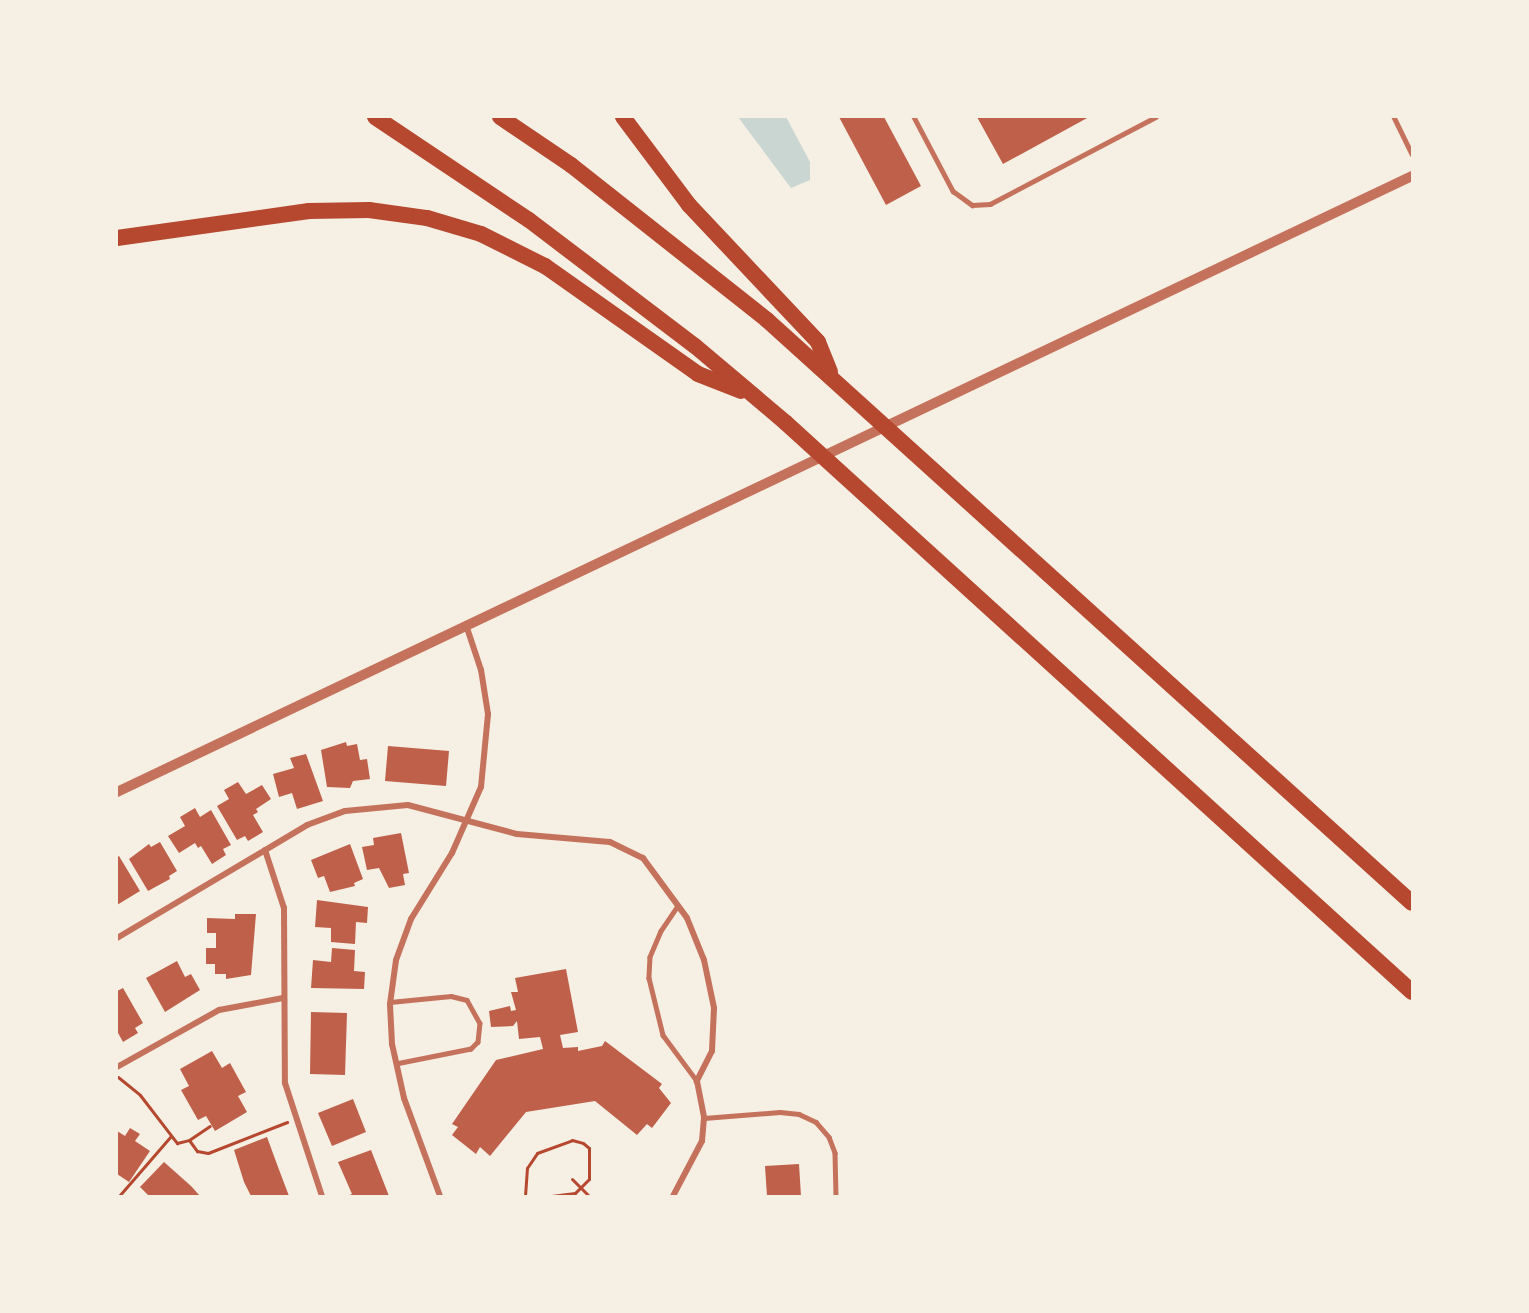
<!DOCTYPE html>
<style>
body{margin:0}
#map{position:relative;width:1529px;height:1313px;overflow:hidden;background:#f6efe4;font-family:"Exo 2",sans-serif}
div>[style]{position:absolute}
.water>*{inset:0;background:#c9d6d2}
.building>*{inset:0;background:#bf614a}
.path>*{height:3px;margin:-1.5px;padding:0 1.5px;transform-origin:1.5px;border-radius:1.5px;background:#b5482f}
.service>*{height:4.5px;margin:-2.25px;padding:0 2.25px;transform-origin:2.25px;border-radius:2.25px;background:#c5725c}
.minor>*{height:6px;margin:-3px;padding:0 3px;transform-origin:3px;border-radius:3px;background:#c5725c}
.tertiary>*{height:10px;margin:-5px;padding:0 5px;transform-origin:5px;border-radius:5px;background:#c5725c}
.motorway>*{height:16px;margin:-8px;padding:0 8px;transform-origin:8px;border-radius:8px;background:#b5482f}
span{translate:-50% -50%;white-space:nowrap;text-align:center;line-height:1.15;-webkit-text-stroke:4.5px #f6efe4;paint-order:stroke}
.frame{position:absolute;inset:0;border:118px solid #f6efe4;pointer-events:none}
</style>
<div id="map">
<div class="water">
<div style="clip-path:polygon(738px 117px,786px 117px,810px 162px,810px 180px,791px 188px)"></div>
</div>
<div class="building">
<div style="clip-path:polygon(839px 117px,884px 117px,921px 186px,886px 205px)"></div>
<div style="clip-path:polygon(977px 117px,1089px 117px,1003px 164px)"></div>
<div style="clip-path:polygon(346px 742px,347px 746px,357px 744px,360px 760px,367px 759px,370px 779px,353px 781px,350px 788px,327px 787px,321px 750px)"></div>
<div style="clip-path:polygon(388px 746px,449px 751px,446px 786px,385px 781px)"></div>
<div style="clip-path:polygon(306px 754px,323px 801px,297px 809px,292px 793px,279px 797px,273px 774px,294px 768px,290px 758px)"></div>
<div style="clip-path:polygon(238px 782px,246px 794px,262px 785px,271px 799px,256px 809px,258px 812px,253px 815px,263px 832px,248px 841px,245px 836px,237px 840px,217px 806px,229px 799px,224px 790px)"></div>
<div style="clip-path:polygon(195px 808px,200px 817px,211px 810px,231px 845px,223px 849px,226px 855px,212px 864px,201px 846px,198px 848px,195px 843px,179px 853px,168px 836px,185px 826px,180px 817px)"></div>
<div style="clip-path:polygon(401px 833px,409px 873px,403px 874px,405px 885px,389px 888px,379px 868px,367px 870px,362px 847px,374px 845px,373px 838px)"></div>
<div style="clip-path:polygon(160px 842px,177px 871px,169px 876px,170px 879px,148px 891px,129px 859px,149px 844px,151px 847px)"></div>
<div style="clip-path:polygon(350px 844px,363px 879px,354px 883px,355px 886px,330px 892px,324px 876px,318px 878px,311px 860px)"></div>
<div style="clip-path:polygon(119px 856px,140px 891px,117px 905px,117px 857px)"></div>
<div style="clip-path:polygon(317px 900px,368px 907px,367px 923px,356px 922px,355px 944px,331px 942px,331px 928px,315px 927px)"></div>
<div style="clip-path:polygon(235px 914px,256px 914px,251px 975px,226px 979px,226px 974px,215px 974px,215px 964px,206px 964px,206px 948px,216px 948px,216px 933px,207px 933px,207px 918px,235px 919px)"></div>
<div style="clip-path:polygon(332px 948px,355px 950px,354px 971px,365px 972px,364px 989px,311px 988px,313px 960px,331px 962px)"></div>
<div style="clip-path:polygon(177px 961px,185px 977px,191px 974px,200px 990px,165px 1012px,146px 978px)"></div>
<div style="clip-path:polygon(566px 969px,578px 1032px,560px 1035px,563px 1048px,578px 1047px,578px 1051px,602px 1046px,605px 1041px,662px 1084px,659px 1088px,671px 1103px,652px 1128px,647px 1124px,637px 1135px,595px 1101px,526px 1112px,490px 1156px,480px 1147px,476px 1154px,452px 1135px,458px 1127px,452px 1124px,496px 1060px,543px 1049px,540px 1037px,519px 1039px,517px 1021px,513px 1026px,491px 1027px,489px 1011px,510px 1006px,511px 1011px,516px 1010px,511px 992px,518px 992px,515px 978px)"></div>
<div style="clip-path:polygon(123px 988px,143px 1023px,135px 1028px,138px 1033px,123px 1042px,117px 1031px,117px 991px)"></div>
<div style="clip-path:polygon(311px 1012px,347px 1013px,345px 1075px,310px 1074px)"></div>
<div style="clip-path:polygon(212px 1051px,222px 1068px,230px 1063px,246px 1092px,238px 1096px,247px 1112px,215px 1131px,206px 1116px,198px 1120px,181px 1090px,189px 1086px,180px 1069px)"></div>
<div style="clip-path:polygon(353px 1099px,366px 1132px,332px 1146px,318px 1113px)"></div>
<div style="clip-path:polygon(130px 1128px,140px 1134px,135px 1141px,150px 1151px,129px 1182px,117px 1174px,117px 1131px,125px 1136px)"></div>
<div style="clip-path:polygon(267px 1137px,278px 1167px,289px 1196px,251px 1196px,244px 1182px,234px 1150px)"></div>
<div style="clip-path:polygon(371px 1150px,389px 1196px,347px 1196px,352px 1194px,338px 1162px)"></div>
<div style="clip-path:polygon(164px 1162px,191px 1186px,200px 1196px,149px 1196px,140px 1187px)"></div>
<div style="clip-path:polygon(799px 1164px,801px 1196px,767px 1196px,765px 1166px)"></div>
</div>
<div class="path">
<div style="left:118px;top:1077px;width:28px;rotate:39deg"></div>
<div style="left:140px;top:1095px;width:61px;rotate:52.4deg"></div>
<div style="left:177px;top:1143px;width:12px;rotate:-14deg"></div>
<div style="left:189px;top:1140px;width:25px;rotate:-34deg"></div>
<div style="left:189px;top:1140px;width:14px;rotate:54deg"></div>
<div style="left:197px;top:1151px;width:11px;rotate:10deg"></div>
<div style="left:208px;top:1153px;width:85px;rotate:-21.4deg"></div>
<div style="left:572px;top:1179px;width:24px;rotate:45deg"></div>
<div style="left:119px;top:1196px;width:79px;rotate:-49.1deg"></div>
<div style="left:525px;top:1196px;width:28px;rotate:-86deg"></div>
<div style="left:527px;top:1168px;width:18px;rotate:-56deg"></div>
<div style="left:537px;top:1153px;width:37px;rotate:-20deg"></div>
<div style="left:572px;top:1140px;width:11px;rotate:15deg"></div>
<div style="left:583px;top:1143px;width:8px;rotate:40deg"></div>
<div style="left:589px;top:1148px;width:31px;rotate:90deg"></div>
<div style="left:589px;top:1179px;width:20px;rotate:135deg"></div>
<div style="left:575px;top:1193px;width:24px;rotate:173deg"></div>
</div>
<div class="service">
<div style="left:914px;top:117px;width:84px;rotate:62.2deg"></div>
<div style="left:953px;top:191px;width:24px;rotate:36deg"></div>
<div style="left:972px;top:205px;width:18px;rotate:-3deg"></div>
<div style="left:990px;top:204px;width:187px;rotate:-27.7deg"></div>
<div style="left:1394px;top:117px;width:41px;rotate:64.1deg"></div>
<div style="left:678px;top:906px;width:30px;rotate:124deg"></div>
<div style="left:661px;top:931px;width:28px;rotate:113deg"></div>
<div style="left:650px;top:957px;width:21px;rotate:93deg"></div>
<div style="left:649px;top:978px;width:59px;rotate:76.2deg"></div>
<div style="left:663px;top:1035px;width:57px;rotate:53.5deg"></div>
<div style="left:390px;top:1002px;width:61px;rotate:-5.6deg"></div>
<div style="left:451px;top:996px;width:16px;rotate:14deg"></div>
<div style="left:467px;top:1000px;width:26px;rotate:61deg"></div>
<div style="left:480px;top:1023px;width:19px;rotate:96deg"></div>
<div style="left:478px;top:1042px;width:10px;rotate:135deg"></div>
<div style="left:471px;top:1049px;width:76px;rotate:168.7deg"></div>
<div style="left:704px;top:1118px;width:76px;rotate:-4.5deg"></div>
<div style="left:780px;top:1112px;width:19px;rotate:6deg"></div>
<div style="left:799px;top:1114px;width:19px;rotate:25deg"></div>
<div style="left:816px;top:1122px;width:20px;rotate:49deg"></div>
<div style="left:829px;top:1137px;width:17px;rotate:69deg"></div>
<div style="left:835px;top:1153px;width:43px;rotate:88.7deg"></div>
</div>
<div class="minor">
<div style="left:265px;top:850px;width:61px;rotate:71.9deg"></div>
<div style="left:284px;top:908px;width:175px;rotate:89.7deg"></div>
<div style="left:285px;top:1083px;width:119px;rotate:71.9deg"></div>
<div style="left:117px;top:938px;width:221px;rotate:-30.7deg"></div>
<div style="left:307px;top:825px;width:40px;rotate:-20.2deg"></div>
<div style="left:345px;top:811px;width:63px;rotate:-5.4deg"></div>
<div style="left:408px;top:805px;width:113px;rotate:14.9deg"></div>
<div style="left:517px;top:834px;width:93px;rotate:4.9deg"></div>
<div style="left:610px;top:842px;width:37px;rotate:26deg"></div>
<div style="left:643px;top:858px;width:74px;rotate:53.7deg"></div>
<div style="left:687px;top:918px;width:45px;rotate:68deg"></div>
<div style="left:704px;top:960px;width:49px;rotate:78.2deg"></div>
<div style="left:714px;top:1008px;width:43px;rotate:92.7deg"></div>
<div style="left:712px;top:1051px;width:34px;rotate:117deg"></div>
<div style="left:697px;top:1081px;width:38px;rotate:79deg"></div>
<div style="left:704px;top:1118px;width:23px;rotate:95deg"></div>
<div style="left:702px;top:1141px;width:62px;rotate:117.8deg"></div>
<div style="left:117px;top:1067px;width:117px;rotate:-29.2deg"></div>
<div style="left:219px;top:1010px;width:65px;rotate:-10.6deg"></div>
<div style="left:440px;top:1196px;width:104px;rotate:-110.2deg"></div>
<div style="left:404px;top:1098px;width:55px;rotate:-102.5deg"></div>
<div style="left:392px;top:1044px;width:40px;rotate:-92.9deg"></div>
<div style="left:390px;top:1004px;width:44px;rotate:-82.2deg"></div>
<div style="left:396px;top:960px;width:44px;rotate:-69.9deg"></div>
<div style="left:411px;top:919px;width:78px;rotate:-58.2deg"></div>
<div style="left:452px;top:853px;width:72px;rotate:-66.3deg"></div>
<div style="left:481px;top:787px;width:73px;rotate:-84.5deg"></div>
<div style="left:488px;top:714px;width:45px;rotate:-99deg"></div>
<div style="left:481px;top:670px;width:44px;rotate:-108.4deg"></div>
</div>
<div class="tertiary">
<div style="left:117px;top:792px;width:1434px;rotate:-25.44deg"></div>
</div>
<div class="motorway">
<div style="left:375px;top:117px;width:185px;rotate:33.8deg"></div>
<div style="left:529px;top:220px;width:208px;rotate:37.2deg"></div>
<div style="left:695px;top:346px;width:119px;rotate:40.2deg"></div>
<div style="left:786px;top:423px;width:846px;rotate:42.27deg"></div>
<div style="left:500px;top:117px;width:86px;rotate:34.1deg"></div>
<div style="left:571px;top:165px;width:250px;rotate:38.3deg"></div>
<div style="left:767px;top:320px;width:869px;rotate:42.11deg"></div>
<div style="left:623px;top:117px;width:110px;rotate:53.1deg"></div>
<div style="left:689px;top:205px;width:188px;rotate:46.7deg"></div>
<div style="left:818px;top:342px;width:32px;rotate:68deg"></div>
<div style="left:117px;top:238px;width:194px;rotate:-8deg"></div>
<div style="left:309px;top:211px;width:60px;rotate:-1deg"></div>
<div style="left:369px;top:210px;width:59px;rotate:7.9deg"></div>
<div style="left:427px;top:218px;width:56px;rotate:16.5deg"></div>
<div style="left:481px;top:234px;width:72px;rotate:26.6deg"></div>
<div style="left:545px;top:266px;width:187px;rotate:35.2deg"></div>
<div style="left:698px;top:374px;width:46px;rotate:21.6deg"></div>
</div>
<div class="frame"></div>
</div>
